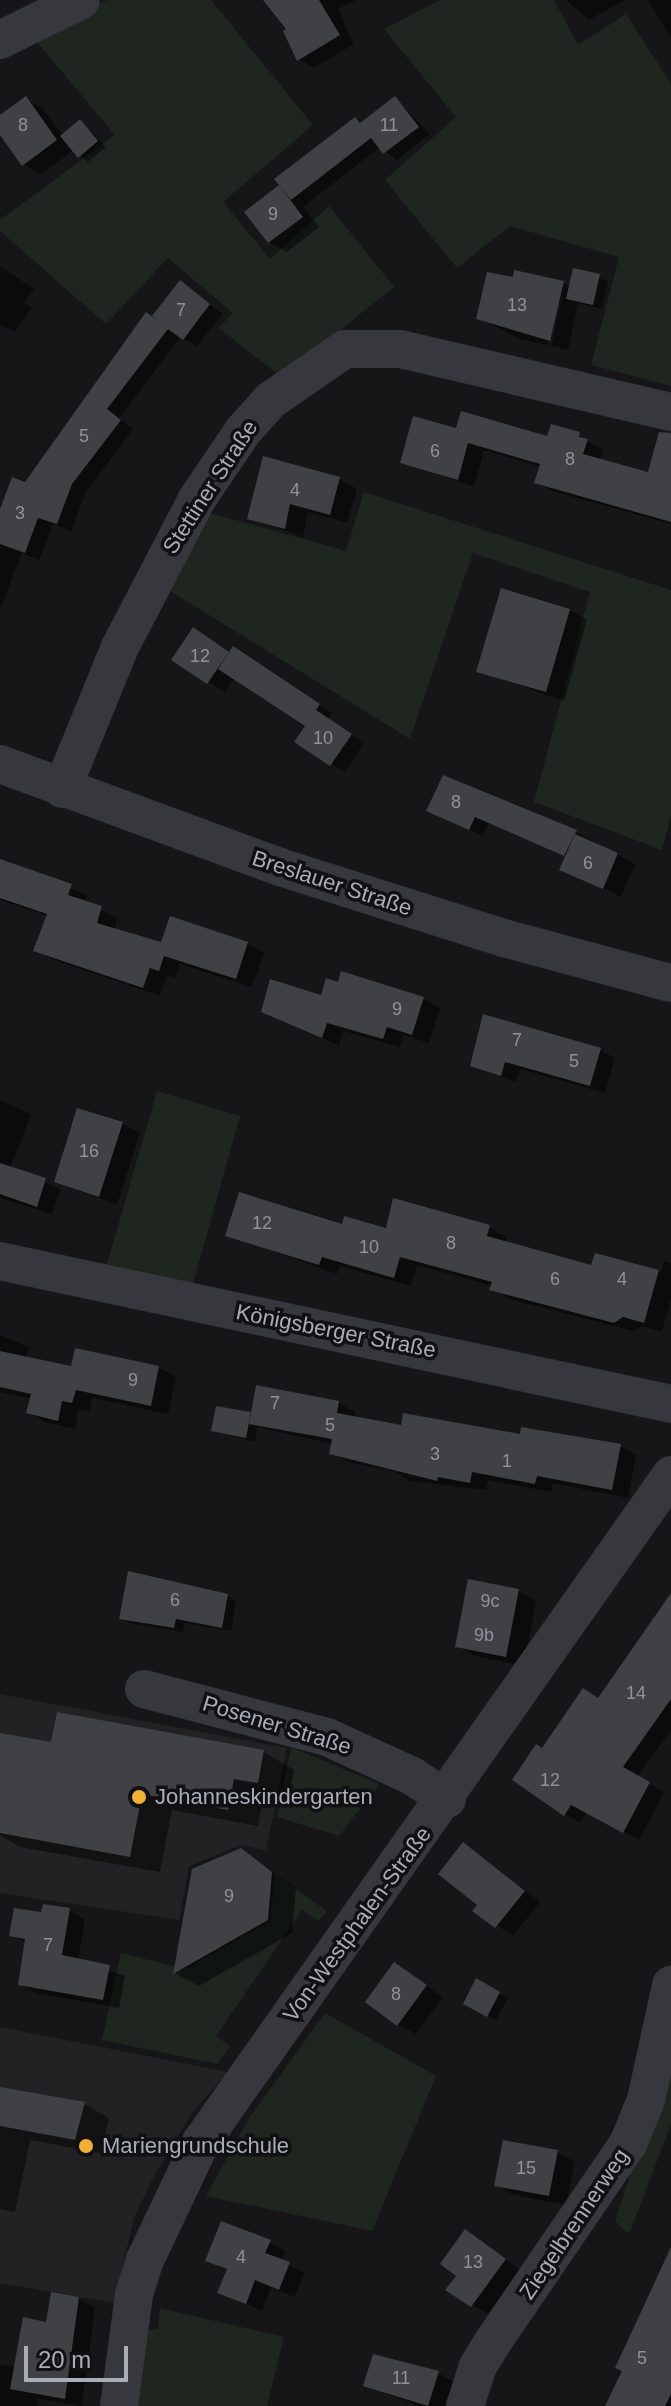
<!DOCTYPE html>
<meta charset="utf-8">
<style>
body{margin:0}
#map{position:relative;width:671px;height:2406px;overflow:hidden;background:#161618;font-family:Helvetica,sans-serif}
div>[style]{position:absolute}
.built>*{inset:0;background:#222225}
.green>*{inset:0;background:#1e261f}
.shadow>*{inset:0;background:#0007}
.building>*{inset:0;background:#404145}
.minor>*{height:38px;margin:-19px;padding:0 19px;transform-origin:19px;border-radius:19px;background:#37383d}
.dots>*{width:22px;height:22px;translate:-50% -50%;box-sizing:border-box;border:4px solid #111113;border-radius:50%}
span{translate:-50% -50%;white-space:nowrap;text-align:center;line-height:1.15;-webkit-text-stroke:7px #111113;paint-order:stroke}
.number-label{font-size:18px;color:#8e929b}
.number-label span{-webkit-text-stroke-width:0}
.street-label{font-size:22px;color:#a8adb8}
.poi-label{font-size:22px;color:#a8adb8}
.left{translate:0 -50%;text-align:left}
.scale{position:absolute;left:24px;top:2346px;width:104px;height:36px;box-sizing:border-box;border:4px solid #a8adb8;border-top:0;padding-left:10px;font-size:24px;line-height:28px;white-space:nowrap;color:#a8adb8;-webkit-text-stroke:6px #111113;paint-order:stroke}
</style>
<div id="map">
<div class="built">
<div style="clip-path:polygon(0 1694px,287px 1748px,266px 1850px,240px 1845px,189px 1866px,179px 1920px,0 1893px)"></div>
<div style="clip-path:polygon(0 2027px,228px 2072px,191px 2114px,153px 2178px,134px 2218px,114px 2303px,0 2283px)"></div>
</div>
<div class="green">
<div style="clip-path:polygon(108px 0,211px 0,313px 125px,223px 202px,270px 259px,329px 206px,394px 287px,281px 377px,219px 328px,233px 313px,168px 258px,106px 324px,0 231px,0 220px,115px 135px,32px 36px,65px 15px)"></div>
<div style="clip-path:polygon(440px 0,554px 0,578px 45px,626px 14px,671px 84px,671px 386px,591px 365px,619px 257px,510px 226px,457px 268px,385px 180px,456px 117px,384px 29px)"></div>
<div style="clip-path:polygon(364px 492px,671px 590px,671px 815px,662px 850px,534px 802px,590px 592px,473px 553px,410px 739px,162px 586px,203px 511px,346px 551px)"></div>
<div style="clip-path:polygon(157px 1091px,240px 1116px,193px 1284px,107px 1264px)"></div>
<div style="clip-path:polygon(291px 1747px,379px 1784px,339px 1836px,277px 1817px)"></div>
<div style="clip-path:polygon(275px 1874px,327px 1911px,319px 1921px,302px 1910px,216px 2036px,230px 2046px,218px 2064px,102px 2040px,121px 1953px,186px 1969px,270px 1921px)"></div>
<div style="clip-path:polygon(325px 2013px,436px 2076px,372px 2231px,206px 2196px,249px 2118px)"></div>
<div style="clip-path:polygon(671px 2050px,671px 2125px,629px 2234px,615px 2221px)"></div>
<div style="clip-path:polygon(160px 2308px,284px 2337px,267px 2406px,136px 2406px,144px 2331px,158px 2328px)"></div>
</div>
<div class="shadow">
<div style="clip-path:polygon(266px 0,356px 0,338px 9px,354px 44px,314px 68px,299px 59px,289px 29px)"></div>
<div style="clip-path:polygon(566px 0,625px 0,589px 20px)"></div>
<div style="clip-path:polygon(648px 0,671px 0,671px 37px,669px 35px)"></div>
<div style="clip-path:polygon(395px 98px,430px 134px,397px 160px,380px 147px,303px 207px,319px 227px,287px 252px,269px 242px,279px 187px,284px 189px,355px 119px,362px 123px)"></div>
<div style="clip-path:polygon(26px 99px,43px 109px,63px 136px,81px 122px,106px 147px,88px 162px,74px 150px,41px 174px,23px 164px,0 132px,0 117px)"></div>
<div style="clip-path:polygon(0 266px,34px 289px,24px 302px,32px 308px,15px 331px,0 325px)"></div>
<div style="clip-path:polygon(574px 270px,608px 281px,602px 309px,578px 303px,568px 350px,551px 346px,565px 285px,547px 345px,520px 339px,479px 318px,514px 280px,563px 283px,571px 287px)"></div>
<div style="clip-path:polygon(180px 283px,223px 314px,197px 346px,181px 337px,119px 418px,133px 429px,86px 492px,71px 531px,53px 524px,39px 560px,22px 553px,0 609px,0 515px)"></div>
<div style="clip-path:polygon(457px 430px,587px 441px,603px 450px,600px 461px,648px 474px,671px 469px,671px 524px,552px 491px,537px 482px,541px 467px,484px 450px,474px 487px,402px 462px)"></div>
<div style="clip-path:polygon(339px 479px,357px 489px,347px 523px,308px 512px,303px 537px,249px 518px)"></div>
<div style="clip-path:polygon(570px 610px,587px 620px,564px 701px,478px 671px)"></div>
<div style="clip-path:polygon(211px 640px,230px 653px,247px 656px,332px 713px,328px 719px,364px 743px,345px 772px,297px 741px,307px 726px,235px 678px,225px 692px,174px 659px)"></div>
<div style="clip-path:polygon(444px 777px,576px 832px,635px 864px,621px 897px,562px 869px,567px 857px,489px 823px,483px 836px,443px 818px)"></div>
<div style="clip-path:polygon(0 862px,87px 895px,85px 903px,118px 918px,114px 930px,162px 945px,171px 918px,248px 944px,264px 953px,252px 987px,180px 964px,175px 978px,167px 975px,160px 996px,52px 959px,36px 950px,48px 916px,0 900px)"></div>
<div style="clip-path:polygon(322px 997px,423px 998px,440px 1008px,429px 1043px,403px 1035px,400px 1047px,343px 1031px,339px 1046px,263px 1011px)"></div>
<div style="clip-path:polygon(600px 1050px,615px 1058px,605px 1093px,520px 1069px,516px 1082px,472px 1065px)"></div>
<div style="clip-path:polygon(0 1100px,31px 1114px,10px 1169px,61px 1189px,52px 1214px,0 1198px)"></div>
<div style="clip-path:polygon(122px 1123px,140px 1133px,117px 1205px,56px 1182px)"></div>
<div style="clip-path:polygon(343px 1227px,489px 1227px,507px 1237px,505px 1244px,593px 1268px,597px 1255px,661px 1272px,664px 1261px,671px 1263px,671px 1299px,662px 1332px,642px 1326px,633px 1331px,509px 1299px,492px 1286px,417px 1265px,411px 1286px,340px 1266px,337px 1274px,227px 1235px)"></div>
<div style="clip-path:polygon(0 1335px,29px 1347px,26px 1358px,72px 1368px,76px 1350px,159px 1368px,176px 1377px,168px 1414px,92px 1398px,89px 1411px,79px 1409px,75px 1429px,45px 1422px,29px 1412px,32px 1399px,0 1392px)"></div>
<div style="clip-path:polygon(339px 1403px,355px 1412px,353px 1418px,402px 1427px,620px 1446px,636px 1455px,628px 1498px,553px 1483px,551px 1492px,488px 1480px,486px 1490px,410px 1481px,395px 1472px,348px 1462px,332px 1453px,333px 1444px,257px 1427px,255px 1442px,213px 1430px,250px 1414px)"></div>
<div style="clip-path:polygon(130px 1573px,228px 1596px,236px 1601px,231px 1631px,184px 1623px,183px 1632px,130px 1623px,121px 1618px)"></div>
<div style="clip-path:polygon(518px 1591px,536px 1601px,524px 1666px,475px 1656px,457px 1646px)"></div>
<div style="clip-path:polygon(671px 1597px,671px 1731px,637px 1777px,664px 1792px,639px 1840px,587px 1812px,580px 1823px,565px 1814px,543px 1750px,599px 1700px)"></div>
<div style="clip-path:polygon(0 1735px,53px 1745px,264px 1752px,294px 1770px,288px 1799px,264px 1794px,258px 1826px,172px 1810px,160px 1872px,20px 1847px,0 1835px)"></div>
<div style="clip-path:polygon(464px 1845px,540px 1902px,513px 1936px,475px 1910px,480px 1904px)"></div>
<div style="clip-path:polygon(241px 1850px,296px 1888px,292px 1933px,199px 1986px,175px 1973px)"></div>
<div style="clip-path:polygon(69px 1910px,85px 1920px,78px 1960px,125px 1976px,119px 2008px,36px 1993px,20px 1984px,27px 1944px,12px 1935px,43px 1915px)"></div>
<div style="clip-path:polygon(395px 1964px,443px 1997px,416px 2034px,398px 2024px)"></div>
<div style="clip-path:polygon(477px 1981px,508px 1998px,496px 2020px,466px 2003px)"></div>
<div style="clip-path:polygon(0 2088px,84px 2104px,109px 2118px,100px 2153px,30px 2140px,15px 2212px,0 2209px)"></div>
<div style="clip-path:polygon(557px 2152px,575px 2162px,566px 2205px,514px 2195px,496px 2185px)"></div>
<div style="clip-path:polygon(481px 2241px,520px 2270px,488px 2314px,472px 2305px)"></div>
<div style="clip-path:polygon(270px 2242px,285px 2251px,281px 2261px,304px 2273px,295px 2297px,271px 2288px,262px 2311px,219px 2292px,228px 2271px,207px 2260px)"></div>
<div style="clip-path:polygon(671px 2249px,671px 2406px,607px 2406px,624px 2371px)"></div>
<div style="clip-path:polygon(79px 2299px,95px 2308px,82px 2406px,39px 2399px,37px 2406px,0 2406px,0 2364px,15px 2367px)"></div>
<div style="clip-path:polygon(438px 2373px,456px 2383px,448px 2406px,418px 2406px,365px 2385px)"></div>
</div>
<div class="building">
<div style="clip-path:polygon(263px 0,319px 0,340px 35px,297px 61px,283px 31px,286px 29px)"></div>
<div style="clip-path:polygon(26px 96px,57px 140px,22px 166px,0 135px,0 115px)"></div>
<div style="clip-path:polygon(395px 96px,419px 127px,383px 154px,371px 138px,291px 200px,274px 179px,355px 117px,360px 123px)"></div>
<div style="clip-path:polygon(80px 119px,98px 141px,78px 158px,60px 136px)"></div>
<div style="clip-path:polygon(279px 185px,303px 217px,268px 243px,244px 212px)"></div>
<div style="clip-path:polygon(573px 268px,600px 274px,593px 305px,566px 299px)"></div>
<div style="clip-path:polygon(514px 270px,564px 281px,550px 341px,476px 319px,487px 272px,513px 277px)"></div>
<div style="clip-path:polygon(180px 280px,210px 304px,183px 340px,168px 329px,107px 409px,121px 420px,72px 484px,57px 524px,38px 518px,25px 553px,0 544px,0 509px,12px 477px,25px 482px,146px 312px,161px 323px,152px 316px)"></div>
<div style="clip-path:polygon(461px 411px,547px 436px,551px 424px,580px 432px,579px 437px,588px 439px,583px 454px,648px 472px,659px 432px,671px 433px,671px 522px,534px 483px,540px 464px,468px 443px,458px 480px,400px 463px,413px 416px,456px 428px)"></div>
<div style="clip-path:polygon(263px 456px,340px 477px,330px 515px,290px 504px,285px 529px,247px 519px)"></div>
<div style="clip-path:polygon(501px 588px,570px 609px,546px 692px,476px 672px)"></div>
<div style="clip-path:polygon(193px 627px,229px 652px,207px 684px,171px 660px)"></div>
<div style="clip-path:polygon(233px 646px,320px 704px,316px 710px,352px 734px,330px 766px,294px 742px,305px 726px,218px 669px)"></div>
<div style="clip-path:polygon(443px 775px,577px 830px,564px 856px,475px 817px,469px 830px,426px 811px)"></div>
<div style="clip-path:polygon(575px 834px,618px 853px,603px 889px,559px 870px)"></div>
<div style="clip-path:polygon(0 859px,72px 884px,68px 895px,102px 906px,97px 923px,161px 942px,170px 916px,248px 942px,236px 979px,164px 956px,159px 971px,150px 968px,143px 988px,33px 951px,47px 914px,0 898px)"></div>
<div style="clip-path:polygon(341px 971px,424px 997px,412px 1035px,387px 1027px,383px 1039px,327px 1023px,322px 1038px,261px 1012px,270px 979px,321px 995px,326px 978px,338px 982px)"></div>
<div style="clip-path:polygon(483px 1014px,601px 1048px,590px 1086px,505px 1062px,501px 1076px,470px 1066px)"></div>
<div style="clip-path:polygon(77px 1108px,123px 1122px,99px 1197px,54px 1182px)"></div>
<div style="clip-path:polygon(0 1163px,46px 1178px,37px 1207px,0 1194px)"></div>
<div style="clip-path:polygon(239px 1192px,342px 1224px,344px 1216px,386px 1228px,393px 1198px,490px 1225px,487px 1236px,591px 1265px,595px 1253px,659px 1270px,644px 1323px,623px 1317px,614px 1323px,489px 1290px,492px 1282px,400px 1257px,394px 1278px,322px 1257px,319px 1265px,225px 1236px)"></div>
<div style="clip-path:polygon(75px 1348px,159px 1366px,151px 1406px,76px 1390px,72px 1403px,62px 1401px,58px 1421px,26px 1413px,31px 1394px,0 1387px,0 1351px,71px 1366px)"></div>
<div style="clip-path:polygon(256px 1385px,339px 1401px,337px 1413px,401px 1425px,403px 1413px,520px 1434px,521px 1427px,621px 1444px,612px 1490px,537px 1476px,535px 1484px,472px 1472px,470px 1483px,438px 1477px,437px 1481px,329px 1454px,332px 1439px,249px 1424px)"></div>
<div style="clip-path:polygon(216px 1406px,251px 1412px,246px 1438px,211px 1431px)"></div>
<div style="clip-path:polygon(128px 1571px,228px 1594px,222px 1628px,176px 1619px,174px 1628px,119px 1619px)"></div>
<div style="clip-path:polygon(468px 1579px,519px 1589px,506px 1657px,455px 1647px)"></div>
<div style="clip-path:polygon(671px 1593px,671px 1699px,623px 1767px,650px 1782px,623px 1833px,571px 1805px,564px 1816px,512px 1780px,536px 1744px,542px 1748px,583px 1688px,598px 1698px)"></div>
<div style="clip-path:polygon(57px 1712px,264px 1750px,258px 1783px,234px 1779px,228px 1810px,142px 1794px,130px 1857px,0 1833px,0 1733px,51px 1742px)"></div>
<div style="clip-path:polygon(463px 1842px,525px 1891px,495px 1928px,472px 1911px,477px 1905px,438px 1874px)"></div>
<div style="clip-path:polygon(241px 1848px,272px 1872px,268px 1920px,173px 1974px,192px 1869px)"></div>
<div style="clip-path:polygon(43px 1904px,70px 1908px,62px 1955px,110px 1965px,103px 2000px,18px 1985px,25px 1939px,9px 1936px,14px 1908px,41px 1912px)"></div>
<div style="clip-path:polygon(394px 1962px,427px 1985px,397px 2026px,365px 2002px)"></div>
<div style="clip-path:polygon(476px 1978px,500px 1992px,487px 2017px,463px 2004px)"></div>
<div style="clip-path:polygon(0 2087px,85px 2102px,75px 2140px,0 2126px)"></div>
<div style="clip-path:polygon(503px 2140px,558px 2150px,549px 2196px,494px 2186px)"></div>
<div style="clip-path:polygon(221px 2221px,271px 2240px,265px 2253px,290px 2262px,279px 2290px,255px 2280px,246px 2304px,217px 2293px,227px 2269px,205px 2261px)"></div>
<div style="clip-path:polygon(465px 2229px,506px 2259px,471px 2307px,445px 2290px,456px 2276px,440px 2264px)"></div>
<div style="clip-path:polygon(671px 2247px,671px 2394px,665px 2406px,605px 2406px,622px 2371px,615px 2368px)"></div>
<div style="clip-path:polygon(51px 2292px,79px 2297px,65px 2399px,10px 2389px,23px 2317px,46px 2322px)"></div>
<div style="clip-path:polygon(373px 2354px,439px 2371px,428px 2406px,363px 2386px)"></div>
</div>
<div class="minor">
<div style="left:0;top:40px;width:90px;rotate:-26.3deg"></div>
<div style="left:0;top:764px;width:298px;rotate:20.2deg"></div>
<div style="left:280px;top:867px;width:235px;rotate:17.6deg"></div>
<div style="left:504px;top:938px;width:173px;rotate:15.1deg"></div>
<div style="left:62px;top:789px;width:153px;rotate:-67.8deg"></div>
<div style="left:120px;top:647px;width:167px;rotate:-62.5deg"></div>
<div style="left:197px;top:499px;width:82px;rotate:-55.9deg"></div>
<div style="left:243px;top:431px;width:42px;rotate:-47.9deg"></div>
<div style="left:271px;top:400px;width:90px;rotate:-34.6deg"></div>
<div style="left:345px;top:349px;width:55px"></div>
<div style="left:400px;top:349px;width:278px;rotate:13.1deg"></div>
<div style="left:0;top:1261px;width:686px;rotate:12.03deg"></div>
<div style="left:144px;top:1689px;width:189px;rotate:14.7deg"></div>
<div style="left:327px;top:1737px;width:94px;rotate:24.6deg"></div>
<div style="left:412px;top:1776px;width:42px;rotate:33.3deg"></div>
<div style="left:119px;top:2406px;width:112px;rotate:-82.3deg"></div>
<div style="left:134px;top:2295px;width:37px;rotate:-73deg"></div>
<div style="left:145px;top:2260px;width:131px;rotate:-64.6deg"></div>
<div style="left:201px;top:2142px;width:816px;rotate:-54.83deg"></div>
<div style="left:465px;top:2406px;width:40px;rotate:-72deg"></div>
<div style="left:477px;top:2368px;width:29px;rotate:-59deg"></div>
<div style="left:492px;top:2343px;width:241px;rotate:-55.7deg"></div>
<div style="left:628px;top:2144px;width:48px;rotate:-67.8deg"></div>
<div style="left:646px;top:2100px;width:118px;rotate:-77.7deg"></div>
</div>
<div class="dots">
<div style="left:139px;top:1797px;background:#f2b134"></div>
<div style="left:86px;top:2146px;background:#f2b134"></div>
</div>
<div class="number-label">
<span style="left:23px;top:125px">8</span>
<span style="left:389px;top:125px">11</span>
<span style="left:273px;top:214px">9</span>
<span style="left:517px;top:305px">13</span>
<span style="left:181px;top:310px">7</span>
<span style="left:84px;top:436px">5</span>
<span style="left:435px;top:451px">6</span>
<span style="left:570px;top:459px">8</span>
<span style="left:295px;top:490px">4</span>
<span style="left:20px;top:513px">3</span>
<span style="left:200px;top:656px">12</span>
<span style="left:323px;top:738px">10</span>
<span style="left:456px;top:802px">8</span>
<span style="left:588px;top:863px">6</span>
<span style="left:397px;top:1009px">9</span>
<span style="left:517px;top:1040px">7</span>
<span style="left:574px;top:1061px">5</span>
<span style="left:89px;top:1151px">16</span>
<span style="left:262px;top:1223px">12</span>
<span style="left:451px;top:1243px">8</span>
<span style="left:369px;top:1247px">10</span>
<span style="left:555px;top:1279px">6</span>
<span style="left:622px;top:1279px">4</span>
<span style="left:133px;top:1380px">9</span>
<span style="left:275px;top:1403px">7</span>
<span style="left:330px;top:1425px">5</span>
<span style="left:435px;top:1454px">3</span>
<span style="left:507px;top:1461px">1</span>
<span style="left:175px;top:1600px">6</span>
<span style="left:490px;top:1601px">9c</span>
<span style="left:484px;top:1635px">9b</span>
<span style="left:636px;top:1693px">14</span>
<span style="left:550px;top:1780px">12</span>
<span style="left:229px;top:1896px">9</span>
<span style="left:48px;top:1945px">7</span>
<span style="left:396px;top:1994px">8</span>
<span style="left:526px;top:2168px">15</span>
<span style="left:241px;top:2257px">4</span>
<span style="left:473px;top:2262px">13</span>
<span style="left:642px;top:2358px">5</span>
<span style="left:401px;top:2378px">11</span>
</div>
<div class="street-label">
<span style="left:210px;top:487px;rotate:-57deg">Stettiner Straße</span>
<span style="left:332px;top:883px;rotate:18deg">Breslauer Straße</span>
<span style="left:336px;top:1331px;rotate:11deg">Königsberger Straße</span>
<span style="left:277px;top:1725px;rotate:17deg">Posener Straße</span>
<span style="left:357px;top:1924px;rotate:-54deg">Von-Westphalen-Straße</span>
<span style="left:574px;top:2224px;rotate:-56deg">Ziegelbrennerweg</span>
</div>
<div class="poi-label">
<span class="left" style="left:155px;top:1797px">Johanneskindergarten</span>
<span class="left" style="left:102px;top:2146px">Mariengrundschule</span>
</div>
<div class="scale">20 m</div>
</div>
